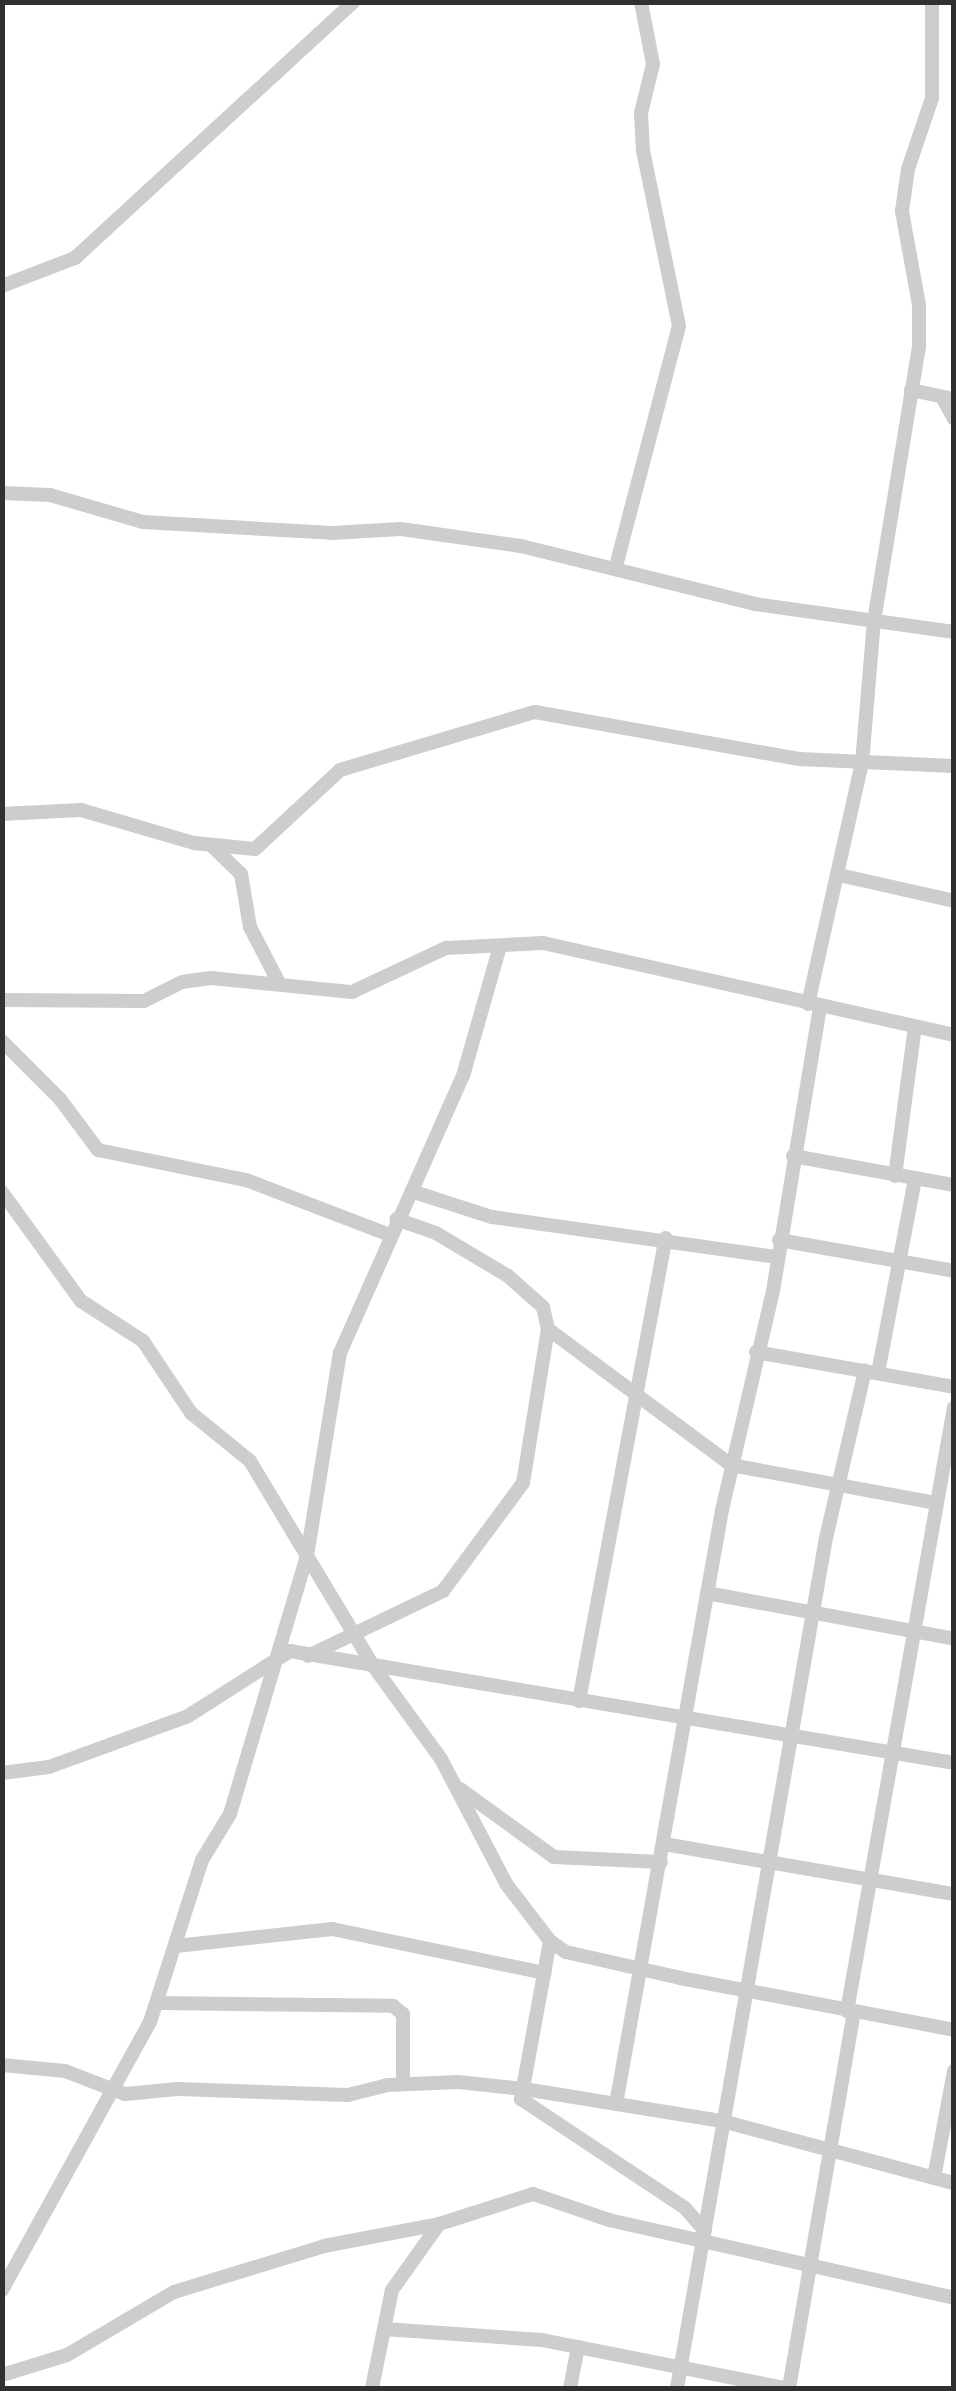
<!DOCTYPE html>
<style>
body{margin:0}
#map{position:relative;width:956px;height:2391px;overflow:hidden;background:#fff;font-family:Poppins,sans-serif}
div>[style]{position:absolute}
.street>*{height:14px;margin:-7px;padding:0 7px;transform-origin:7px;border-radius:7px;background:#cdcdcd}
span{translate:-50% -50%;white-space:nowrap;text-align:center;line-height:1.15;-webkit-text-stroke:10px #fff;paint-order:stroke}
.frame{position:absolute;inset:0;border:5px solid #303030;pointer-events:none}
</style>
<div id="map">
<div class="street">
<div style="left:2px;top:286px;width:78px;rotate:-21deg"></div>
<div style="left:75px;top:258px;width:378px;rotate:-42.6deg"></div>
<div style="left:911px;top:390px;width:44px;rotate:11.8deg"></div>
<div style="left:942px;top:397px;width:25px;rotate:61deg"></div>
<div style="left:2px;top:493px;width:48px;rotate:2.4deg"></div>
<div style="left:50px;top:495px;width:97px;rotate:16.2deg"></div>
<div style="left:143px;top:522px;width:189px;rotate:3.3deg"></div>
<div style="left:332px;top:533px;width:69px;rotate:-3.3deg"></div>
<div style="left:401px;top:529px;width:121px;rotate:8.1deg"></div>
<div style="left:521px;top:546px;width:241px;rotate:13.9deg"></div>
<div style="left:755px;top:604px;width:201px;rotate:8deg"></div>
<div style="left:616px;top:566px;width:248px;rotate:-75.3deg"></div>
<div style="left:679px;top:326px;width:179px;rotate:-101.6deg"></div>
<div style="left:643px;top:151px;width:38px;rotate:-93deg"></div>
<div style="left:641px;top:113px;width:50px;rotate:-76.2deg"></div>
<div style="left:653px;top:64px;width:63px;rotate:-101deg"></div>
<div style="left:2px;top:814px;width:79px;rotate:-2.9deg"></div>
<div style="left:81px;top:810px;width:118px;rotate:16.3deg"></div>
<div style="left:194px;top:843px;width:61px;rotate:5.6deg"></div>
<div style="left:255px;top:849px;width:116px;rotate:-42.9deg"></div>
<div style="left:340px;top:770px;width:203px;rotate:-16.6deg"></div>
<div style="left:535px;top:712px;width:268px;rotate:10.1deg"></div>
<div style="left:799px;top:759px;width:155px;rotate:2.6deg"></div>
<div style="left:213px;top:847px;width:39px;rotate:44deg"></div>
<div style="left:241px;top:874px;width:54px;rotate:80.4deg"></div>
<div style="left:250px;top:927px;width:61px;rotate:62.6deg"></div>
<div style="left:839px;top:875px;width:118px;rotate:12.7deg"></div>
<div style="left:2px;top:1000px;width:142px;rotate:0.4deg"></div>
<div style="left:144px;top:1001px;width:42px;rotate:-26.6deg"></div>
<div style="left:182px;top:982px;width:29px;rotate:-8deg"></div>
<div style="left:211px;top:978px;width:142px;rotate:5.7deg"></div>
<div style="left:352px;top:992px;width:104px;rotate:-25.1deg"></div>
<div style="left:446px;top:948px;width:97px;rotate:-3deg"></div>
<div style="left:543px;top:943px;width:421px;rotate:12.6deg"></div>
<div style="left:808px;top:1004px;width:247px;rotate:-77.4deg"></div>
<div style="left:862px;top:763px;width:143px;rotate:-85.2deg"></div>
<div style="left:874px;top:621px;width:278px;rotate:-80.7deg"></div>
<div style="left:919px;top:347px;width:42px;rotate:-90deg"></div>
<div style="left:919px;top:305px;width:96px;rotate:-100.3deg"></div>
<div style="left:902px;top:211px;width:42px;rotate:-81.9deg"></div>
<div style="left:908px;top:169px;width:75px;rotate:-71.3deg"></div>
<div style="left:932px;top:98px;width:96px;rotate:-90deg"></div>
<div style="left:2px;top:1041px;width:82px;rotate:45deg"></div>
<div style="left:60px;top:1099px;width:64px;rotate:53.3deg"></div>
<div style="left:98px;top:1150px;width:151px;rotate:11.5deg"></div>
<div style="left:246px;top:1180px;width:154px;rotate:20.9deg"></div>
<div style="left:793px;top:1156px;width:164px;rotate:10.2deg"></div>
<div style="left:895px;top:1176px;width:150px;rotate:-82.4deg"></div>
<div style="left:2px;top:1192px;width:135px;rotate:54.1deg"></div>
<div style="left:81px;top:1301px;width:74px;rotate:32.8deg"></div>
<div style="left:143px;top:1341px;width:87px;rotate:56.3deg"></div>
<div style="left:191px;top:1413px;width:76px;rotate:39.1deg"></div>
<div style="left:250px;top:1461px;width:240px;rotate:59deg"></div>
<div style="left:374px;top:1667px;width:114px;rotate:53.9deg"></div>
<div style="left:441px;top:1759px;width:142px;rotate:62.4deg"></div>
<div style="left:507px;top:1885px;width:71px;rotate:52.5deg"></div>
<div style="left:550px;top:1941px;width:19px;rotate:35deg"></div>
<div style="left:566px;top:1952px;width:117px;rotate:12.8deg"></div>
<div style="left:680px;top:1978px;width:279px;rotate:10.7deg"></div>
<div style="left:414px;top:1192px;width:82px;rotate:17.8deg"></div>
<div style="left:492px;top:1217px;width:288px;rotate:8deg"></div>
<div style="left:779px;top:1240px;width:178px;rotate:10deg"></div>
<div style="left:548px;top:1329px;width:228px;rotate:36.6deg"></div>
<div style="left:731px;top:1465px;width:209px;rotate:10.5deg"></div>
<div style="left:756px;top:1352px;width:201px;rotate:10deg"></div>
<div style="left:878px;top:1373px;width:197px;rotate:-79.2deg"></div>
<div style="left:707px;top:1593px;width:251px;rotate:10.5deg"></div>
<div style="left:308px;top:1656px;width:150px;rotate:-25.7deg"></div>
<div style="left:443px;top:1591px;width:134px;rotate:-53.5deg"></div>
<div style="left:523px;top:1483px;width:156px;rotate:-80.8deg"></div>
<div style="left:548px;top:1329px;width:23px;rotate:-103deg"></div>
<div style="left:543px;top:1307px;width:47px;rotate:-138.5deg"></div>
<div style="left:508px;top:1276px;width:84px;rotate:-149.2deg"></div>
<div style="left:436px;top:1233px;width:42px;rotate:-160.7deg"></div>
<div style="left:579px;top:1701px;width:471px;rotate:-79.4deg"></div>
<div style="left:2px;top:1773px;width:47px;rotate:-7.3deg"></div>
<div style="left:49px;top:1767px;width:148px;rotate:-20.1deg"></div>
<div style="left:188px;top:1716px;width:121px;rotate:-32.5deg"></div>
<div style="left:290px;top:1651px;width:673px;rotate:9.57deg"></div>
<div style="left:460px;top:1789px;width:116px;rotate:35.9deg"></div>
<div style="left:554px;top:1857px;width:107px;rotate:2.7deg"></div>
<div style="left:664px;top:1844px;width:294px;rotate:9.8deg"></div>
<div style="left:550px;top:1941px;width:161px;rotate:100.4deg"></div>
<div style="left:521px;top:2099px;width:197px;rotate:33.6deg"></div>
<div style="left:685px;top:2208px;width:30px;rotate:49deg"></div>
<div style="left:176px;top:1946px;width:157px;rotate:-6.2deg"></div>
<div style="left:332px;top:1929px;width:217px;rotate:11.7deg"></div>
<div style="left:158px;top:2003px;width:235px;rotate:0.7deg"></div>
<div style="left:393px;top:2006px;width:13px;rotate:39deg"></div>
<div style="left:403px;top:2014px;width:70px;rotate:90deg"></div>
<div style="left:847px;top:2011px;width:613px;rotate:-79.95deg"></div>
<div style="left:2px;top:2065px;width:63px;rotate:5.4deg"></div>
<div style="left:65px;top:2071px;width:64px;rotate:21deg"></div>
<div style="left:125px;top:2094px;width:53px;rotate:-5.4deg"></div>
<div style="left:178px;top:2089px;width:170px;rotate:2deg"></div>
<div style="left:348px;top:2095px;width:41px;rotate:-14deg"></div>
<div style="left:388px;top:2085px;width:70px;rotate:-2.5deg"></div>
<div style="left:458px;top:2082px;width:66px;rotate:6.1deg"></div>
<div style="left:524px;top:2089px;width:201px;rotate:9.2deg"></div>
<div style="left:722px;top:2121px;width:240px;rotate:15deg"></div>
<div style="left:616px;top:2104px;width:603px;rotate:-79.88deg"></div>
<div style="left:722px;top:1510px;width:225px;rotate:-76.9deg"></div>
<div style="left:773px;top:1291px;width:288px;rotate:-80.6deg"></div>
<div style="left:934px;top:2178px;width:109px;rotate:-79.4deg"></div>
<div style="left:2px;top:2290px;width:306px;rotate:-61.1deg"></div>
<div style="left:150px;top:2022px;width:170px;rotate:-72.2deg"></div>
<div style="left:202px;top:1860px;width:54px;rotate:-58.7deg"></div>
<div style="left:230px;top:1814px;width:269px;rotate:-73.4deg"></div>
<div style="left:307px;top:1556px;width:206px;rotate:-80.8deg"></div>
<div style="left:340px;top:1353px;width:303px;rotate:-66.1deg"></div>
<div style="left:463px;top:1076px;width:135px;rotate:-74.1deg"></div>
<div style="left:384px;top:2329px;width:158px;rotate:4deg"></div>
<div style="left:542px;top:2340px;width:248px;rotate:11.2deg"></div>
<div style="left:2px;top:2375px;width:68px;rotate:-17.1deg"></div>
<div style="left:67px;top:2355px;width:124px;rotate:-30.5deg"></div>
<div style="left:174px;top:2292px;width:157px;rotate:-17deg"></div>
<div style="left:324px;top:2246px;width:117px;rotate:-10.8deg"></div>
<div style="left:439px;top:2224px;width:99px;rotate:-17.7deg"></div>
<div style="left:533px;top:2194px;width:80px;rotate:18.9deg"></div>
<div style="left:609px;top:2220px;width:354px;rotate:12.7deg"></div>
<div style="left:372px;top:2388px;width:100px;rotate:-78.5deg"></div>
<div style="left:392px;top:2290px;width:81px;rotate:-54.5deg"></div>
<div style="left:570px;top:2388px;width:42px;rotate:-79deg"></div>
<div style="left:677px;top:2388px;width:863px;rotate:-80.06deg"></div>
<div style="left:826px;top:1538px;width:172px;rotate:-76.9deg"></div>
<div style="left:789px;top:2388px;width:382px;rotate:-80.2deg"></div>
</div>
<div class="frame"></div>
</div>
